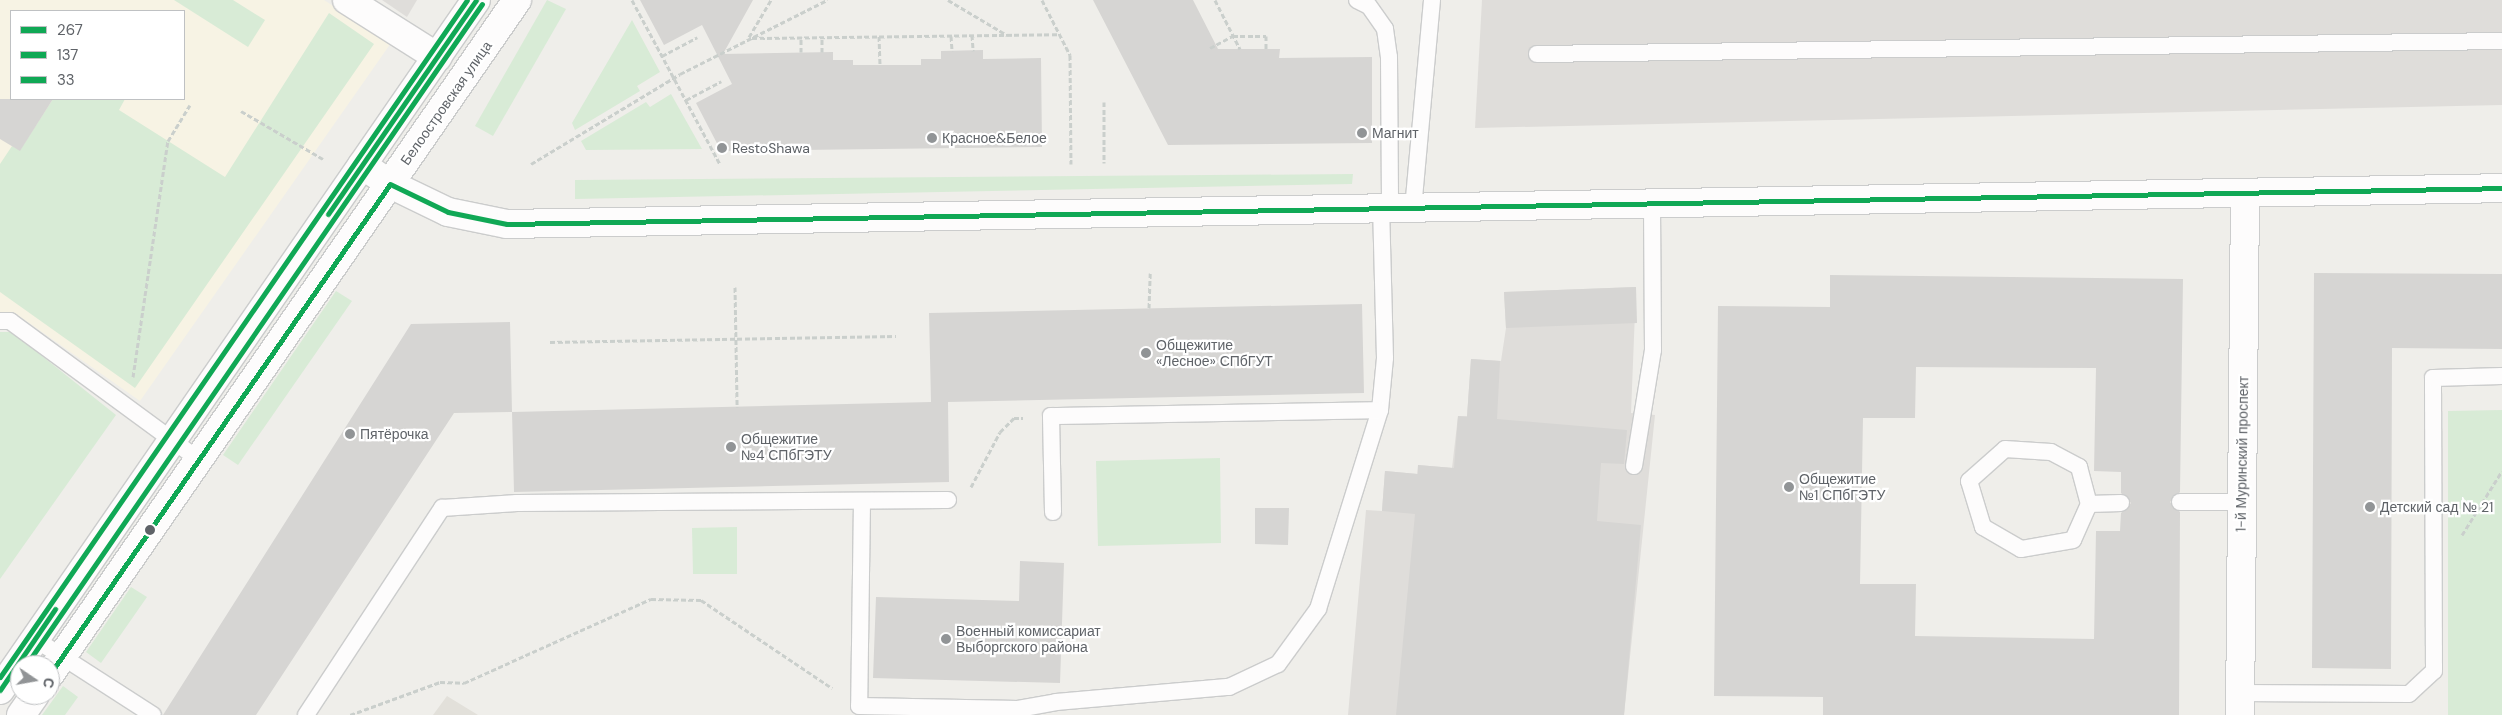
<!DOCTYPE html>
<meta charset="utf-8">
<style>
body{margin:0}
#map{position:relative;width:2502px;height:715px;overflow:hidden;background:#efeeea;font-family:"DM Sans",sans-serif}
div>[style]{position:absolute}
.commercial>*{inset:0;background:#f7f3e4}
.industrial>*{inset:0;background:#dfddda}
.education>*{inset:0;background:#e2e0da}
.green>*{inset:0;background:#d8ebd6}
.building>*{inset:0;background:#d6d5d3}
.path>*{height:3px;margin-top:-1.5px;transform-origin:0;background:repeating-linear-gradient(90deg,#cacfcc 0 5px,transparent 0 7.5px)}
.roads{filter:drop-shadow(1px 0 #cbcccc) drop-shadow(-1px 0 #cbcccc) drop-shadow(0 1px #cbcccc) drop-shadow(0 -1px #cbcccc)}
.service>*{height:16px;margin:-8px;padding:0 8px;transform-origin:8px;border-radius:8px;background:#fdfcfc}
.minor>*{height:28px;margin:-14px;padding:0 14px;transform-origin:14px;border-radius:14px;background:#fdfcfc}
.tertiary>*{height:28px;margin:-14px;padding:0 14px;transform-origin:14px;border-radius:14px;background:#fdfcfc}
.secondary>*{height:28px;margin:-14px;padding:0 14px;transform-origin:14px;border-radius:14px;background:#fdfcfc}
.bus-1>*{height:5px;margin:-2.5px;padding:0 2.5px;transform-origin:2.5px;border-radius:2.5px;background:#10a855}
.bus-2>*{height:5px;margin:-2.5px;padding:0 2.5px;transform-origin:2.5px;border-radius:2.5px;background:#10a855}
.bus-3>*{height:5px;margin:-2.5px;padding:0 2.5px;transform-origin:2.5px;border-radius:2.5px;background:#10a855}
.dots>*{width:14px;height:14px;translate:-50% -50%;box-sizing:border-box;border:2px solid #fff;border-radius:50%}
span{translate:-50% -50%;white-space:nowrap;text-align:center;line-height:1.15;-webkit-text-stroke:4.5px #fff;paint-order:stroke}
.street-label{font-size:14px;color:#5f6368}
.poi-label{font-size:14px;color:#5f6368}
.left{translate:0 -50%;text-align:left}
.legend{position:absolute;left:10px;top:10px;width:175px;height:90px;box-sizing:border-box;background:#fff;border:1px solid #bfc1c3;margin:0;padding:6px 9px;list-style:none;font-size:15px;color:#5f6368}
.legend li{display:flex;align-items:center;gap:10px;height:25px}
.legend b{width:25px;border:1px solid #bfc1c3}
.north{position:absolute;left:10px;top:655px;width:50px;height:50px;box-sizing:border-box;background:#fff;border:1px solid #bfc1c3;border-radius:50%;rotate:102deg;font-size:14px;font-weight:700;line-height:20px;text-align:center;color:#5f6368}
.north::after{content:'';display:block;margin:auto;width:18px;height:22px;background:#919496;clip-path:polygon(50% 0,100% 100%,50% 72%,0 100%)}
</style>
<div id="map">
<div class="commercial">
<div style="clip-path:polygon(evenodd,0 0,324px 0,391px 43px,140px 401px,15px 313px,0 312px,0 0,11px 11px,184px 11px,184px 99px,11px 99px,11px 11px)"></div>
</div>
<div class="industrial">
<div style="clip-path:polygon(382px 0,417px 0,407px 17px)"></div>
<div style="clip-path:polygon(1482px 0,2502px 0,2502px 105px,1475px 128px)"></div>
<div style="clip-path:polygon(1636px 287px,1631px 413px,1655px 415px,1624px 715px,1348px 715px,1366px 510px,1382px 511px,1385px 471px,1417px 474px,1418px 465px,1452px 468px,1458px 416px,1467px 416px,1471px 359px,1501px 361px,1506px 328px,1504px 292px)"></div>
</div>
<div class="education">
<div style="clip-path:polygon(447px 696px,478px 715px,433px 715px)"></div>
</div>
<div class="green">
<div style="clip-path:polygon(174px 0,233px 0,265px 20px,248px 47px)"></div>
<div style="clip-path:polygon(547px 0,566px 9px,493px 136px,475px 126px)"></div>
<div style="clip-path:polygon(329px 13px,374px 44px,135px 388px,0 292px,0 164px,12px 146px,20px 150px,53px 99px,125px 99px,119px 110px,225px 177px)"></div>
<div style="clip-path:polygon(632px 20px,660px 72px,637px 86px,640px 91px,575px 130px,572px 123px)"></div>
<div style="clip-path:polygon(671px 94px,702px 149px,586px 150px,581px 141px,646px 102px,650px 107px)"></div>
<div style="clip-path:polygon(1353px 174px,1352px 184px,575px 199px,575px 180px)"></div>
<div style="clip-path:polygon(336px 291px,352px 301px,238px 465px,223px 455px)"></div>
<div style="clip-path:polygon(0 332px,12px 332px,116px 415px,0 579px)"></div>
<div style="clip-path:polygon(2502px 410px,2502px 715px,2448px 715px,2448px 411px)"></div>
<div style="clip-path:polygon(1220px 458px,1221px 543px,1098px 546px,1096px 461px)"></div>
<div style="clip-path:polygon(737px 527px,737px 574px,693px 574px,692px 528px)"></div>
<div style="clip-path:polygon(131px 587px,147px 597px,101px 663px,86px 652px)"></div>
<div style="clip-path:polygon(63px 686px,78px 697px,65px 715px,42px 715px)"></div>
</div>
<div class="building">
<div style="clip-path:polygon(640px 0,753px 0,723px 54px,833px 52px,833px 60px,853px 60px,853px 65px,921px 65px,921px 59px,941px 59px,941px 51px,983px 50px,983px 59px,1041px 58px,1042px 147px,721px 151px,696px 103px,732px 84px,702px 25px,664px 45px)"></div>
<div style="clip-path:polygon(1093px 0,1193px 0,1218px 49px,1280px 49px,1279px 58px,1372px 57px,1372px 143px,1168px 145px)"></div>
<div style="clip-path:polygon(0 99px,53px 99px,20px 151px,0 139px)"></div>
<div style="clip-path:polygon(2314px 273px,2502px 274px,2502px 349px,2392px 348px,2391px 669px,2312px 668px)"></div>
<div style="clip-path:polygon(evenodd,1830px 275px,2183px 279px,2180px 492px,2170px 502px,2180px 512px,2179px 715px,1823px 715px,1823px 697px,1714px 696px,1718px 306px,1830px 307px,1830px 275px,1916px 367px,2096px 368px,2094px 471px,2121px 472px,2121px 493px,2131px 503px,2121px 513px,2120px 531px,2096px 531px,2094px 639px,1915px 636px,1916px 584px,1860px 584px,1863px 418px,1915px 418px,1916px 367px)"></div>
<div style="clip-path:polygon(1636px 287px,1637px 323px,1506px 328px,1504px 292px)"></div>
<div style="clip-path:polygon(1362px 304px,1364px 393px,948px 402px,949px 482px,514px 492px,512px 412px,931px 402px,929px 313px)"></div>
<div style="clip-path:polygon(510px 322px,512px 412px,454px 413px,256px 715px,163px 715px,411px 324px)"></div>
<div style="clip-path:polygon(1471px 359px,1500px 361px,1497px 419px,1627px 430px,1624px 464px,1601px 463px,1597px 521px,1641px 525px,1624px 715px,1396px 715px,1415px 514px,1382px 511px,1385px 471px,1418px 474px,1418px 465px,1454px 468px,1458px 416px,1467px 417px)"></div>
<div style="clip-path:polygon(1255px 508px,1289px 508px,1288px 545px,1255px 544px)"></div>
<div style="clip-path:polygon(1020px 561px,1064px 563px,1060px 683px,873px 678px,876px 597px,1019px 601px)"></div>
</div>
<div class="path">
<div style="left:632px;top:0;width:186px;rotate:61.8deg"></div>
<div style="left:948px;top:0;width:69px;rotate:30.7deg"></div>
<div style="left:1042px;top:0;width:62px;rotate:63deg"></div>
<div style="left:1070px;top:55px;width:109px;rotate:89.5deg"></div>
<div style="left:1215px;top:0;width:55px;rotate:63deg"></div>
<div style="left:972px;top:35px;width:16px;rotate:86deg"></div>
<div style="left:879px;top:36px;width:29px;rotate:88deg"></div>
<div style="left:951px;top:36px;width:15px;rotate:86deg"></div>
<div style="left:749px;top:37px;width:43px;rotate:-59.3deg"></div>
<div style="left:752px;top:38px;width:307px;rotate:-0.7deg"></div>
<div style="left:1210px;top:48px;width:26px;rotate:-28deg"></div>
<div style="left:1233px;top:36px;width:33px"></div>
<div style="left:1266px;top:36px;width:13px;rotate:90deg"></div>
<div style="left:801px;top:52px;width:15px;rotate:-90deg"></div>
<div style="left:822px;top:52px;width:15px;rotate:-90deg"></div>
<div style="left:662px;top:56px;width:40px;rotate:-28deg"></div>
<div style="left:686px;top:100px;width:40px;rotate:-28deg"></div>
<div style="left:1104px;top:102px;width:61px;rotate:90deg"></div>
<div style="left:241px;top:111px;width:95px;rotate:30.3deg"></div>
<div style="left:531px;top:164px;width:174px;rotate:-31.1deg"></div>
<div style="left:680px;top:74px;width:165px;rotate:-26.7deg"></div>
<div style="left:735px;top:287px;width:120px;rotate:89deg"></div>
<div style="left:1149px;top:308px;width:35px;rotate:-88deg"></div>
<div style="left:550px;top:342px;width:346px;rotate:-1deg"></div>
<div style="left:133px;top:377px;width:239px;rotate:-81.6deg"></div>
<div style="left:168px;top:141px;width:42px;rotate:-58.6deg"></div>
<div style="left:971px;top:487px;width:62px;rotate:-62.2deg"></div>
<div style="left:1000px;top:432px;width:20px;rotate:-45deg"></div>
<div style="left:1014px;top:418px;width:9px"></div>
<div style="left:2462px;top:535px;width:75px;rotate:-58deg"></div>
<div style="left:350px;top:715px;width:96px;rotate:-20.1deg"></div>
<div style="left:440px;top:682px;width:24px;rotate:2deg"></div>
<div style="left:464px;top:683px;width:205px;rotate:-24.2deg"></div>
<div style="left:651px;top:599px;width:50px;rotate:1.1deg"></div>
<div style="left:701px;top:600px;width:158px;rotate:33.9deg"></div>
</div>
<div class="roads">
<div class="service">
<div style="left:1357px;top:0;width:13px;rotate:27deg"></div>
<div style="left:1369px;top:6px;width:28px;rotate:55deg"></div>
<div style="left:1385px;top:29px;width:28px;rotate:82deg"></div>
<div style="left:1389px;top:57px;width:152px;rotate:89.6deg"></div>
<div style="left:1537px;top:54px;width:965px;rotate:-0.77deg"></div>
<div style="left:1413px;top:209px;width:210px;rotate:-84.8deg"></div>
<div style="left:0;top:321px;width:10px"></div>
<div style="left:10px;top:321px;width:235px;rotate:36.3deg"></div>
<div style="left:1634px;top:466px;width:118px;rotate:-80.7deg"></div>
<div style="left:1653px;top:350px;width:146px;rotate:-90.4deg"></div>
<div style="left:862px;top:502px;width:204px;rotate:90.8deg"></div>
<div style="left:859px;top:706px;width:159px;rotate:1.1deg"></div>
<div style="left:1018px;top:709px;width:39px;rotate:-10deg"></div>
<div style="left:1056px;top:702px;width:174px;rotate:-5deg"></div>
<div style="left:1229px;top:687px;width:54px;rotate:-25.1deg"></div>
<div style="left:1278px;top:664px;width:68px;rotate:-54deg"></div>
<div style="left:1318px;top:609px;width:208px;rotate:-72.7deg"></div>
<div style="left:1380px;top:410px;width:52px;rotate:-84.5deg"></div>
<div style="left:1385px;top:358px;width:149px;rotate:-91.5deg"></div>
<div style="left:2180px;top:502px;width:62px"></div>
<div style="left:2089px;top:504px;width:39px;rotate:114deg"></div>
<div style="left:2073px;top:540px;width:53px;rotate:170.2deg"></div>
<div style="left:2021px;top:549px;width:44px;rotate:-149.9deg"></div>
<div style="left:1983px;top:527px;width:48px;rotate:-106.9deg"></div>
<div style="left:1969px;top:481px;width:48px;rotate:-41.6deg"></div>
<div style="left:2005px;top:449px;width:46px;rotate:3.7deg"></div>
<div style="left:2051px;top:452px;width:32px;rotate:28deg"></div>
<div style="left:2079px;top:467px;width:38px;rotate:75deg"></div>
<div style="left:2089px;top:504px;width:32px;rotate:-2deg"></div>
<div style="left:1053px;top:512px;width:96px;rotate:-91.2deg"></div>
<div style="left:1051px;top:416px;width:329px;rotate:-1deg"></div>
<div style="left:35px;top:639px;width:140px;rotate:32.8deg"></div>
<div style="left:2240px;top:693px;width:169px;rotate:0.3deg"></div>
<div style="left:2409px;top:694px;width:34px;rotate:-43deg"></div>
<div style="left:2434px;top:671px;width:293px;rotate:-90.2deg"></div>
<div style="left:2433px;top:378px;width:69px;rotate:-1.7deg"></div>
<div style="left:306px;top:715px;width:248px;rotate:-56.7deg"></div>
<div style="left:442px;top:508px;width:75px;rotate:-3.8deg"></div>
<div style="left:517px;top:503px;width:431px;rotate:-0.4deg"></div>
</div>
<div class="minor">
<div style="left:347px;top:0;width:107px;rotate:32.3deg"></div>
<div style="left:2240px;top:715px;width:522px;rotate:-89.45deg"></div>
</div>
<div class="tertiary">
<div style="left:362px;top:165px;width:34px;rotate:34deg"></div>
<div style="left:390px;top:184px;width:64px;rotate:25.8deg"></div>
<div style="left:448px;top:212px;width:60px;rotate:11.5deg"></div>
<div style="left:507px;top:224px;width:1995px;rotate:-1.03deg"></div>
<div style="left:50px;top:674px;width:820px;rotate:-55.28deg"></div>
<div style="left:21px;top:715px;width:24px;rotate:-55deg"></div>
</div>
<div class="secondary">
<div style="left:0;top:690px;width:838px;rotate:-55.4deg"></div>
</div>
</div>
<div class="bus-1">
<div style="left:328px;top:214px;width:260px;rotate:-55.3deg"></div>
<div style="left:50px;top:674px;width:596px;rotate:-55.24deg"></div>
<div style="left:390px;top:184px;width:64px;rotate:25.8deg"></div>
<div style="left:448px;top:212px;width:60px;rotate:11.5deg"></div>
<div style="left:507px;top:224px;width:1995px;rotate:-1.03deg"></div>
<div style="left:0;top:690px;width:98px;rotate:-55.8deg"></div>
</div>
<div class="bus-2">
<div style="left:26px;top:665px;width:803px;rotate:-55.4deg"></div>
</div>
<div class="bus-3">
<div style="left:0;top:677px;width:822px;rotate:-55.4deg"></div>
</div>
<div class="dots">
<div style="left:1362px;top:133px;background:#919496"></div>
<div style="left:932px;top:138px;background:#919496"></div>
<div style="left:722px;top:148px;background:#919496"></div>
<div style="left:1146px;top:353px;background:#919496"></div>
<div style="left:350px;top:434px;background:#919496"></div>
<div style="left:731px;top:447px;background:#919496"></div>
<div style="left:1789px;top:487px;background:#919496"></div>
<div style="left:2370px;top:507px;background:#919496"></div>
<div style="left:150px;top:530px;background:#5f6368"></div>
<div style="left:946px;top:639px;background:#919496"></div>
</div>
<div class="street-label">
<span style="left:446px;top:103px;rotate:-55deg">Белоостровская улица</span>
<span style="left:2242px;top:454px;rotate:-89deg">1-й Муринский проспект</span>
</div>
<div class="poi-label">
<span class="left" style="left:1372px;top:133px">Магнит</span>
<span class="left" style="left:942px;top:138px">Красное&amp;Белое</span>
<span class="left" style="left:732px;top:148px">RestoShawa</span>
<span class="left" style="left:1156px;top:353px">Общежитие<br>«Лесное» СПбГУТ</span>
<span class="left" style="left:360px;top:434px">Пятёрочка</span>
<span class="left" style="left:741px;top:447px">Общежитие<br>№4 СПбГЭТУ</span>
<span class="left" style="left:1799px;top:487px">Общежитие<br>№1 СПбГЭТУ</span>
<span class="left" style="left:2380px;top:507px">Детский сад № 21</span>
<span class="left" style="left:956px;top:639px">Военный комиссариат<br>Выборгского района</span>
</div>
<ul class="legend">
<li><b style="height:6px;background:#10a855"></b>267</li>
<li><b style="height:6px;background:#10a855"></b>137</li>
<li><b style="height:6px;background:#10a855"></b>33</li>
</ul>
<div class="north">С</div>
</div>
